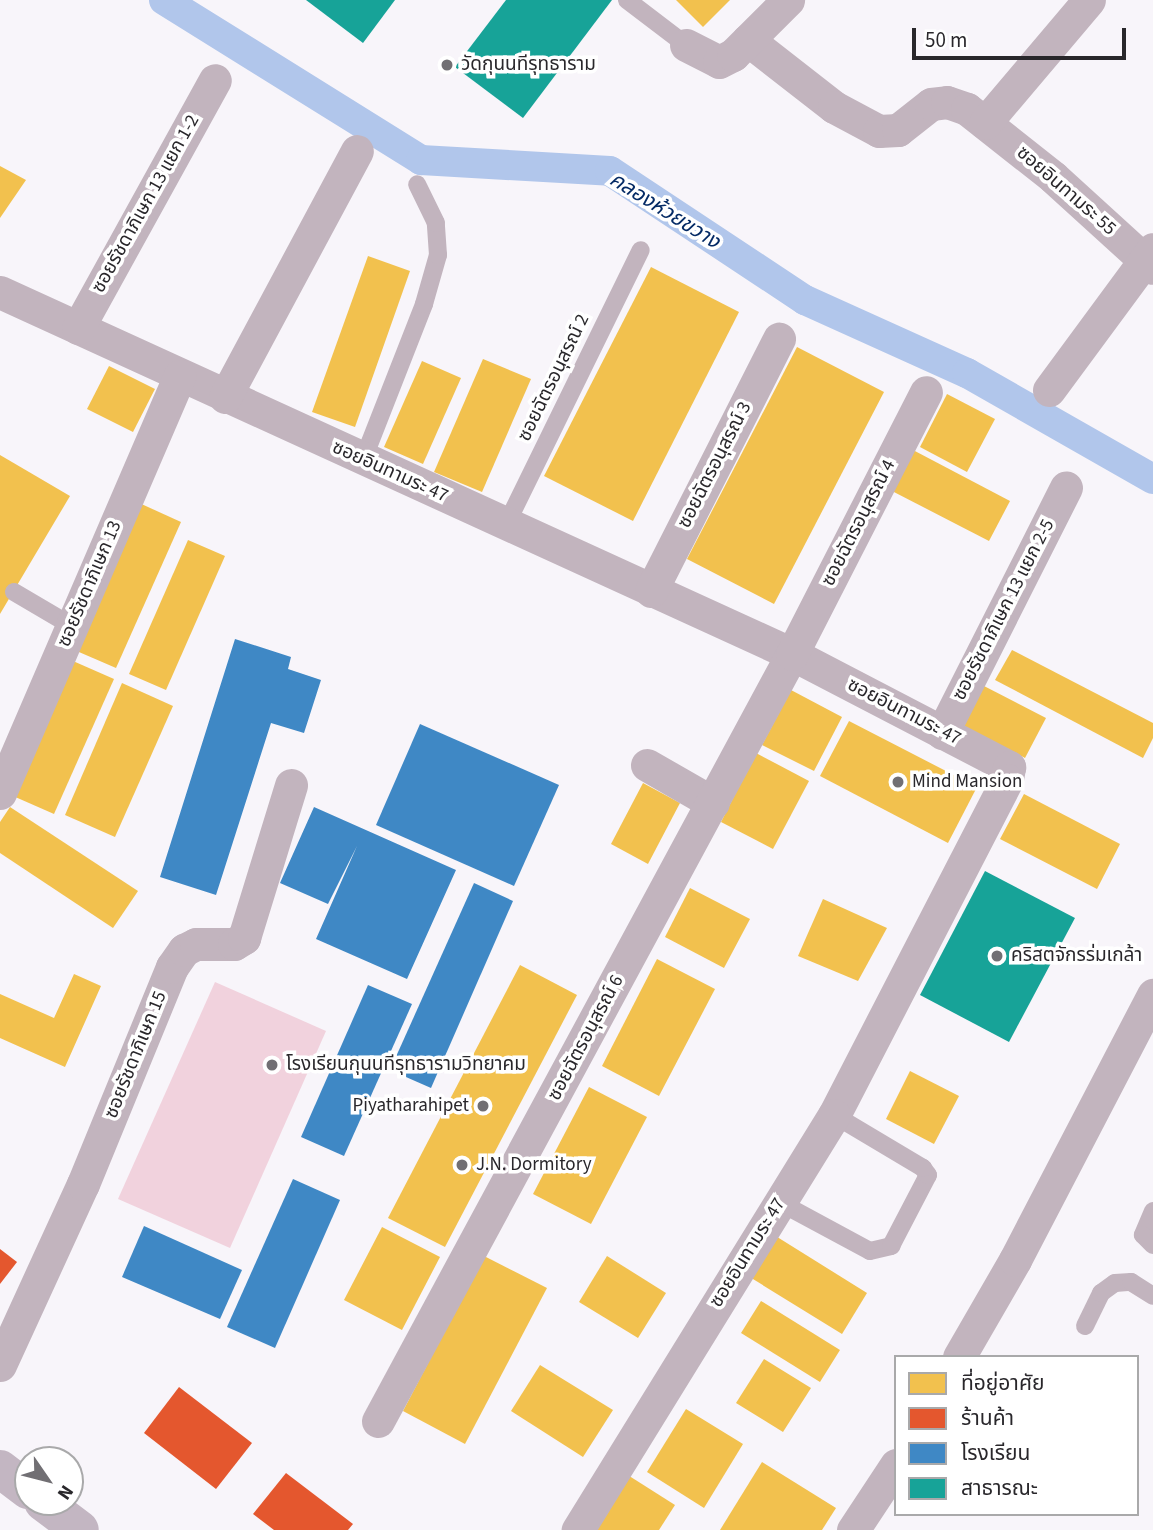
<!DOCTYPE html>
<meta charset="utf-8">
<style>
body{margin:0}
#map{position:relative;width:1153px;height:1530px;overflow:hidden;background:#f8f5fa;font-family:"Source Sans 3","Noto Sans Thai",sans-serif}
div>[style]{position:absolute}
.green>*{inset:0;background:#f1d2dd}
.homes>*{inset:0;background:#f2c14e}
.shops>*{inset:0;background:#e4572e}
.schools>*{inset:0;background:#3f88c5}
.public>*{inset:0;background:#17a398}
.canal>*{height:30px;margin:-15px;padding:0 15px;transform-origin:15px;border-radius:15px;background:#b1c6eb}
.service>*{height:18px;margin:-9px;padding:0 9px;transform-origin:9px;border-radius:9px;background:#c2b4be}
.minor>*{height:33px;margin:-16.5px;padding:0 16.5px;transform-origin:16.5px;border-radius:16.5px;background:#c2b4be}
.primary>*{height:38px;margin:-19px;padding:0 19px;transform-origin:19px;border-radius:19px;background:#c3b6c2}
.dots>*{width:19px;height:19px;translate:-50% -50%;box-sizing:border-box;border:4px solid #fff;border-radius:50%}
span{translate:-50% -50%;white-space:nowrap;text-align:center;line-height:1.15;-webkit-text-stroke:7px #fff;paint-order:stroke}
.poi-label{font-size:19px;color:#29272b}
.left{translate:0 -50%;text-align:left}
.right{translate:-100% -50%;text-align:right}
.street-label{font-size:19px;color:#29272b}
.water-label{font-size:21px;color:#042a65;font-style:italic}
.legend{position:absolute;left:894px;top:1355px;width:245px;height:161px;box-sizing:border-box;background:#fff;border:2px solid #a9a9aa;margin:0;padding:9px 12px;list-style:none;font-size:21px;color:#29272b}
.legend li{display:flex;align-items:center;gap:14px;height:35px}
.legend b{width:35px;border:2px solid #a9a9aa}
.north{position:absolute;left:14px;top:1446px;width:70px;height:70px;box-sizing:border-box;background:#fff;border:2px solid #a9a9aa;border-radius:50%;rotate:125deg;font-size:19px;font-weight:700;line-height:28px;text-align:center;color:#29272b}
.north::after{content:'';display:block;margin:auto;width:24px;height:32px;background:#716f73;clip-path:polygon(50% 0,100% 100%,50% 72%,0 100%)}
.scale{position:absolute;left:912px;top:28px;width:214px;height:32px;box-sizing:border-box;border:4px solid #29272b;border-top:0;padding-left:9px;font-size:21px;line-height:24px;white-space:nowrap;color:#29272b;-webkit-text-stroke:5px #fff;paint-order:stroke}
</style>
<div id="map">
<div class="green">
<div style="clip-path:polygon(215px 982px,326px 1031px,230px 1248px,118px 1199px)"></div>
</div>
<div class="homes">
<div style="clip-path:polygon(676px 0,730px 0,703px 27px)"></div>
<div style="clip-path:polygon(0 166px,26px 180px,0 218px)"></div>
<div style="clip-path:polygon(368px 256px,410px 271px,355px 427px,312px 412px)"></div>
<div style="clip-path:polygon(651px 267px,739px 312px,633px 521px,544px 476px)"></div>
<div style="clip-path:polygon(797px 347px,884px 392px,774px 604px,687px 559px)"></div>
<div style="clip-path:polygon(483px 359px,531px 379px,482px 492px,434px 472px)"></div>
<div style="clip-path:polygon(422px 361px,461px 378px,423px 464px,384px 447px)"></div>
<div style="clip-path:polygon(109px 366px,155px 389px,133px 432px,87px 409px)"></div>
<div style="clip-path:polygon(947px 394px,995px 419px,967px 472px,920px 447px)"></div>
<div style="clip-path:polygon(913px 450px,1010px 501px,989px 541px,892px 491px)"></div>
<div style="clip-path:polygon(0 455px,70px 496px,0 614px)"></div>
<div style="clip-path:polygon(137px 502px,181px 522px,116px 668px,72px 649px)"></div>
<div style="clip-path:polygon(188px 540px,225px 556px,166px 690px,129px 674px)"></div>
<div style="clip-path:polygon(1012px 650px,1153px 723px,1153px 738px,1143px 758px,995px 680px)"></div>
<div style="clip-path:polygon(73px 661px,114px 679px,54px 814px,13px 796px)"></div>
<div style="clip-path:polygon(122px 683px,173px 706px,115px 837px,65px 815px)"></div>
<div style="clip-path:polygon(984px 686px,1046px 718px,1025px 758px,963px 726px)"></div>
<div style="clip-path:polygon(791px 690px,842px 717px,814px 771px,762px 745px)"></div>
<div style="clip-path:polygon(849px 721px,977px 787px,948px 843px,820px 776px)"></div>
<div style="clip-path:polygon(756px 753px,809px 781px,773px 849px,721px 822px)"></div>
<div style="clip-path:polygon(643px 783px,680px 803px,648px 864px,611px 844px)"></div>
<div style="clip-path:polygon(1024px 794px,1120px 844px,1097px 889px,1000px 839px)"></div>
<div style="clip-path:polygon(10px 807px,138px 891px,113px 928px,0 853px,0 822px)"></div>
<div style="clip-path:polygon(690px 888px,750px 919px,724px 968px,665px 937px)"></div>
<div style="clip-path:polygon(823px 899px,887px 928px,858px 981px,798px 956px)"></div>
<div style="clip-path:polygon(657px 959px,715px 989px,659px 1096px,602px 1066px)"></div>
<div style="clip-path:polygon(520px 965px,577px 995px,445px 1247px,388px 1218px)"></div>
<div style="clip-path:polygon(74px 974px,101px 986px,65px 1067px,0 1038px,0 994px,54px 1018px)"></div>
<div style="clip-path:polygon(910px 1071px,959px 1096px,934px 1144px,886px 1119px)"></div>
<div style="clip-path:polygon(589px 1087px,647px 1117px,591px 1224px,533px 1194px)"></div>
<div style="clip-path:polygon(382px 1227px,440px 1257px,402px 1330px,344px 1300px)"></div>
<div style="clip-path:polygon(774px 1235px,867px 1293px,842px 1334px,748px 1276px)"></div>
<div style="clip-path:polygon(484px 1256px,547px 1288px,465px 1444px,403px 1411px)"></div>
<div style="clip-path:polygon(607px 1256px,666px 1293px,638px 1338px,579px 1302px)"></div>
<div style="clip-path:polygon(761px 1301px,840px 1350px,820px 1382px,741px 1333px)"></div>
<div style="clip-path:polygon(764px 1359px,811px 1388px,783px 1432px,736px 1403px)"></div>
<div style="clip-path:polygon(540px 1365px,613px 1410px,583px 1457px,511px 1411px)"></div>
<div style="clip-path:polygon(686px 1409px,743px 1444px,704px 1508px,647px 1472px)"></div>
<div style="clip-path:polygon(762px 1462px,836px 1508px,822px 1530px,720px 1530px)"></div>
<div style="clip-path:polygon(623px 1472px,675px 1505px,659px 1530px,588px 1530px)"></div>
</div>
<div class="shops">
<div style="clip-path:polygon(0 1249px,17px 1262px,0 1284px)"></div>
<div style="clip-path:polygon(179px 1387px,252px 1443px,216px 1489px,144px 1433px)"></div>
<div style="clip-path:polygon(286px 1473px,353px 1524px,348px 1530px,274px 1530px,253px 1514px)"></div>
</div>
<div class="schools">
<div style="clip-path:polygon(235px 639px,291px 657px,288px 669px,321px 680px,304px 733px,271px 723px,216px 895px,160px 877px)"></div>
<div style="clip-path:polygon(420px 724px,559px 785px,514px 886px,376px 825px)"></div>
<div style="clip-path:polygon(314px 807px,456px 870px,407px 979px,316px 939px,357px 846px,328px 904px,280px 883px)"></div>
<div style="clip-path:polygon(474px 883px,513px 901px,431px 1088px,390px 1070px)"></div>
<div style="clip-path:polygon(368px 985px,412px 1004px,344px 1156px,301px 1137px)"></div>
<div style="clip-path:polygon(293px 1179px,340px 1200px,275px 1348px,227px 1327px)"></div>
<div style="clip-path:polygon(144px 1226px,242px 1270px,220px 1319px,122px 1277px)"></div>
</div>
<div class="public">
<div style="clip-path:polygon(306px 0,395px 0,363px 43px)"></div>
<div style="clip-path:polygon(506px 0,612px 0,523px 118px,455px 67px)"></div>
<div style="clip-path:polygon(985px 871px,1075px 918px,1009px 1042px,920px 995px)"></div>
</div>
<div class="canal">
<div style="left:164px;top:0;width:303px;rotate:31.9deg"></div>
<div style="left:421px;top:160px;width:189px;rotate:3.3deg"></div>
<div style="left:610px;top:171px;width:234px;rotate:33.5deg"></div>
<div style="left:805px;top:300px;width:178px;rotate:24.3deg"></div>
<div style="left:967px;top:373px;width:214px;rotate:29.7deg"></div>
</div>
<div class="service">
<div style="left:627px;top:0;width:74px;rotate:37.3deg"></div>
<div style="left:363px;top:460px;width:168px;rotate:-68.6deg"></div>
<div style="left:424px;top:304px;width:51px;rotate:-74.1deg"></div>
<div style="left:438px;top:255px;width:32px;rotate:-94deg"></div>
<div style="left:436px;top:223px;width:43px;rotate:-116deg"></div>
<div style="left:506px;top:525px;width:306px;rotate:-63.9deg"></div>
<div style="left:14px;top:592px;width:67px;rotate:30.4deg"></div>
<div style="left:779px;top:1202px;width:103px;rotate:28.3deg"></div>
<div style="left:870px;top:1251px;width:22px;rotate:-13deg"></div>
<div style="left:891px;top:1246px;width:80px;rotate:-62.5deg"></div>
<div style="left:928px;top:1175px;width:9px;rotate:-126deg"></div>
<div style="left:923px;top:1168px;width:104px;rotate:-149.2deg"></div>
<div style="left:1153px;top:1211px;width:26px;rotate:113deg"></div>
<div style="left:1143px;top:1235px;width:14px;rotate:45deg"></div>
<div style="left:1085px;top:1326px;width:37px;rotate:-64deg"></div>
<div style="left:1101px;top:1293px;width:17px;rotate:-36deg"></div>
<div style="left:1115px;top:1283px;width:16px;rotate:-4deg"></div>
<div style="left:1131px;top:1282px;width:26px;rotate:32deg"></div>
</div>
<div class="minor">
<div style="left:748px;top:40px;width:109px;rotate:37.9deg"></div>
<div style="left:834px;top:107px;width:51px;rotate:28.1deg"></div>
<div style="left:879px;top:131px;width:19px;rotate:-3deg"></div>
<div style="left:898px;top:130px;width:42px;rotate:-38.2deg"></div>
<div style="left:931px;top:104px;width:16px;rotate:-7deg"></div>
<div style="left:947px;top:102px;width:21px;rotate:19deg"></div>
<div style="left:967px;top:109px;width:110px;rotate:38.3deg"></div>
<div style="left:1053px;top:177px;width:135px;rotate:42.3deg"></div>
<div style="left:686px;top:45px;width:37px;rotate:27deg"></div>
<div style="left:719px;top:62px;width:16px;rotate:-27deg"></div>
<div style="left:733px;top:55px;width:78px;rotate:-45deg"></div>
<div style="left:985px;top:123px;width:161px;rotate:-49.8deg"></div>
<div style="left:0;top:292px;width:871px;rotate:24.56deg"></div>
<div style="left:792px;top:654px;width:245px;rotate:27.5deg"></div>
<div style="left:1009px;top:767px;width:13px;rotate:99deg"></div>
<div style="left:1007px;top:780px;width:377px;rotate:117.3deg"></div>
<div style="left:834px;top:1115px;width:488px;rotate:121.7deg"></div>
<div style="left:78px;top:328px;width:283px;rotate:-61.1deg"></div>
<div style="left:1049px;top:390px;width:175px;rotate:-53.6deg"></div>
<div style="left:225px;top:397px;width:279px;rotate:-61.8deg"></div>
<div style="left:651px;top:591px;width:283px;rotate:-63.1deg"></div>
<div style="left:942px;top:733px;width:275px;rotate:-63.2deg"></div>
<div style="left:647px;top:765px;width:76px;rotate:29.9deg"></div>
<div style="left:0;top:793px;width:454px;rotate:-66.7deg"></div>
<div style="left:959px;top:1357px;width:112px;rotate:-60deg"></div>
<div style="left:1015px;top:1260px;width:299px;rotate:-62.5deg"></div>
<div style="left:0;top:1365px;width:199px;rotate:-65.4deg"></div>
<div style="left:83px;top:1184px;width:235px;rotate:-67.7deg"></div>
<div style="left:172px;top:967px;width:21px;rotate:-55deg"></div>
<div style="left:184px;top:950px;width:13px;rotate:-27deg"></div>
<div style="left:196px;top:944px;width:38px"></div>
<div style="left:234px;top:944px;width:12px;rotate:-31deg"></div>
<div style="left:244px;top:938px;width:160px;rotate:-72.9deg"></div>
<div style="left:378px;top:1421px;width:872px;rotate:-61.64deg"></div>
<div style="left:792px;top:654px;width:294px;rotate:-62.9deg"></div>
<div style="left:853px;top:1530px;width:78px;rotate:-56.5deg"></div>
</div>
<div class="primary">
<div style="left:0;top:1469px;width:35px;rotate:37deg"></div>
<div style="left:43px;top:1502px;width:46px;rotate:37.1deg"></div>
</div>
<div class="dots">
<div style="left:447px;top:65px;background:#716f73"></div>
<div style="left:898px;top:782px;background:#716f73"></div>
<div style="left:997px;top:956px;background:#716f73"></div>
<div style="left:272px;top:1065px;background:#716f73"></div>
<div style="left:483px;top:1106px;background:#716f73"></div>
<div style="left:462px;top:1165px;background:#716f73"></div>
</div>
<div class="poi-label">
<span class="left" style="left:461px;top:65px">วัดกุนนทีรุทธาราม</span>
<span class="left" style="left:912px;top:782px">Mind Mansion</span>
<span class="left" style="left:1011px;top:956px">คริสตจักรร่มเกล้า</span>
<span class="left" style="left:286px;top:1065px">โรงเรียนกุนนทีรุทธารามวิทยาคม</span>
<span class="right" style="left:469px;top:1106px">Piyatharahipet</span>
<span class="left" style="left:476px;top:1165px">J.N. Dormitory</span>
</div>
<div class="street-label">
<span style="left:1066px;top:191px;rotate:41deg">ซอยอินทามระ 55</span>
<span style="left:146px;top:204px;rotate:-61deg">ซอยรัชดาภิเษก 13 แยก 1-2</span>
<span style="left:554px;top:378px;rotate:-64deg">ซอยฉัตรอนุสรณ์ 2</span>
<span style="left:715px;top:465px;rotate:-63deg">ซอยฉัตรอนุสรณ์ 3</span>
<span style="left:390px;top:472px;rotate:24deg">ซอยอินทามระ 47</span>
<span style="left:859px;top:523px;rotate:-63deg">ซอยฉัตรอนุสรณ์ 4</span>
<span style="left:90px;top:584px;rotate:-67deg">ซอยรัชดาภิเษก 13</span>
<span style="left:1004px;top:610px;rotate:-63deg">ซอยรัชดาภิเษก 13 แยก 2-5</span>
<span style="left:904px;top:712px;rotate:27deg">ซอยอินทามระ 47</span>
<span style="left:586px;top:1038px;rotate:-62deg">ซอยฉัตรอนุสรณ์ 6</span>
<span style="left:136px;top:1055px;rotate:-68deg">ซอยรัชดาภิเษก 15</span>
<span style="left:748px;top:1253px;rotate:-58deg">ซอยอินทามระ 47</span>
</div>
<div class="water-label">
<span style="left:665px;top:210px;rotate:32deg">คลองห้วยขวาง</span>
</div>
<ul class="legend">
<li><b style="height:19px;background:#f2c14e"></b>ที่อยู่อาศัย</li>
<li><b style="height:19px;background:#e4572e"></b>ร้านค้า</li>
<li><b style="height:19px;background:#3f88c5"></b>โรงเรียน</li>
<li><b style="height:19px;background:#17a398"></b>สาธารณะ</li>
</ul>
<div class="north">N</div>
<div class="scale">50 m</div>
</div>
